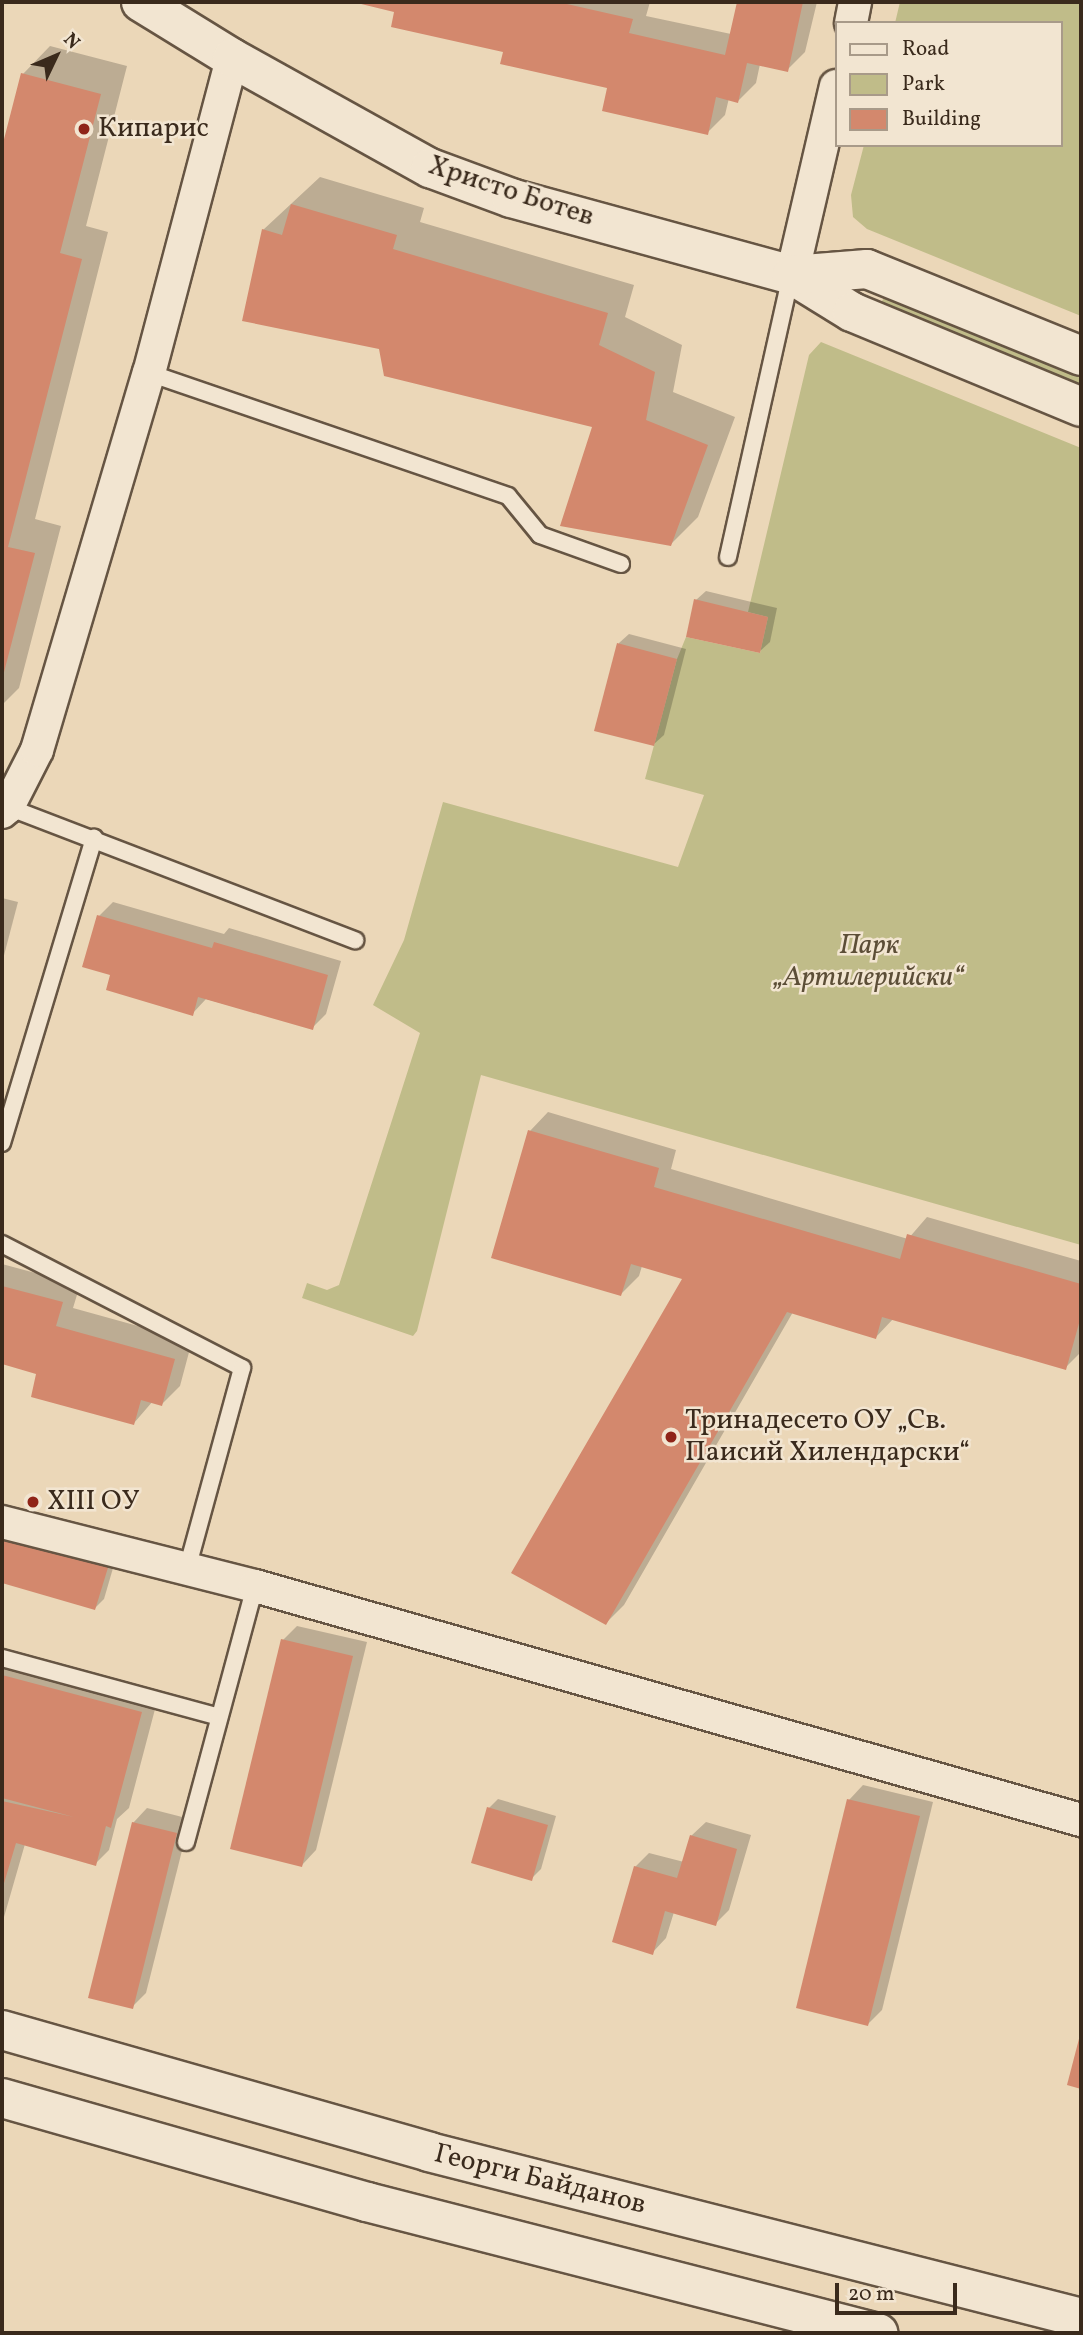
<!DOCTYPE html>
<meta charset="utf-8">
<style>
body{margin:0}
#map{position:relative;width:1083px;height:2335px;overflow:hidden;background:#ebd7b8;font-family:Vollkorn,serif}
div>[style]{position:absolute}
.green>*{inset:0;background:#c0bc89}
.shadow>*{inset:0;background:#0003}
.building>*{inset:0;background:#d3886d}
.roads{filter:drop-shadow(2px 0 #665543) drop-shadow(-2px 0 #665543) drop-shadow(0 2px #665543) drop-shadow(0 -2px #665543)}
.lane>*{height:16px;margin:-8px;padding:0 8px;transform-origin:8px;border-radius:8px;background:#f2e5d1}
.street>*{height:32px;margin:-16px;padding:0 16px;transform-origin:16px;border-radius:16px;background:#f2e5d1}
.secondary>*{height:38px;margin:-19px;padding:0 19px;transform-origin:19px;border-radius:19px;background:#f2e5d1}
.dots>*{width:19px;height:19px;translate:-50% -50%;box-sizing:border-box;border:4px solid #f2e5d1;border-radius:50%}
span{translate:-50% -50%;white-space:nowrap;text-align:center;line-height:1.15;-webkit-text-stroke:5px #f2e5d1;paint-order:stroke}
.poi-label{font-size:28px;color:#3a2a1c}
.left{translate:0 -50%;text-align:left}
.street-label{font-size:28px;color:#3a2a1c}
.park-label{font-size:28px;color:#5c4e37;font-style:italic}
.frame{position:absolute;inset:0;border:4px solid #3a2a1c;pointer-events:none}
.legend{position:absolute;left:835px;top:21px;width:228px;height:126px;box-sizing:border-box;background:#f2e5d1;border:2px solid #a89a89;margin:0;padding:9px 12px;list-style:none;font-size:21px;color:#3a2a1c}
.legend li{display:flex;align-items:center;gap:14px;height:35px}
.legend b{width:35px;border:2px solid #a89a89}
.north{position:absolute;left:21px;top:21px;width:70px;height:70px;-webkit-text-stroke:5px #f2e5d1;paint-order:stroke;rotate:46deg;font-size:19px;font-weight:700;line-height:28px;text-align:center;color:#3a2a1c}
.north::after{content:'';display:block;margin:auto;width:24px;height:32px;background:#3a2a1c;clip-path:polygon(50% 0,100% 100%,50% 72%,0 100%)}
.scale{position:absolute;left:835px;top:2283px;width:122px;height:32px;box-sizing:border-box;border:4px solid #3a2a1c;border-top:0;padding-left:9px;font-size:21px;line-height:24px;white-space:nowrap;color:#3a2a1c;-webkit-text-stroke:5px #f2e5d1;paint-order:stroke}
</style>
<div id="map">
<div class="green">
<div style="clip-path:polygon(900px 2px,1081px 2px,1081px 316px,867px 229px,853px 217px,851px 195px,864px 145px,1060px 145px,1060px 23px,895px 23px)"></div>
<div style="clip-path:polygon(884px 298px,1081px 378px,1081px 388px,880px 304px)"></div>
<div style="clip-path:polygon(821px 342px,1081px 448px,1081px 1245px,481px 1075px,417px 1331px,413px 1336px,302px 1298px,307px 1283px,327px 1290px,339px 1285px,420px 1033px,373px 1005px,404px 940px,443px 802px,678px 867px,704px 795px,645px 779px,677px 659px,686px 637px,760px 653px,768px 617px,748px 612px,809px 355px)"></div>
</div>
<div class="shadow">
<div style="clip-path:polygon(356px 2px,650px 2px,646px 16px,731px 34px,739px 2px,817px 2px,805px 52px,787px 70px,760px 64px,756px 83px,738px 101px,729px 98px,725px 115px,707px 133px,609px 87px,396px 11px)"></div>
<div style="clip-path:polygon(50px 46px,127px 66px,86px 226px,108px 232px,35px 519px,61px 526px,19px 688px,2px 705px,2px 154px,23px 74px)"></div>
<div style="clip-path:polygon(320px 177px,424px 208px,420px 222px,634px 285px,625px 317px,682px 345px,673px 392px,735px 417px,698px 517px,670px 545px,595px 426px,380px 347px,263px 230px)"></div>
<div style="clip-path:polygon(706px 591px,777px 608px,770px 642px,760px 651px,696px 600px)"></div>
<div style="clip-path:polygon(629px 634px,686px 649px,664px 735px,654px 744px,597px 730px,619px 643px)"></div>
<div style="clip-path:polygon(2px 898px,18px 902px,2px 963px)"></div>
<div style="clip-path:polygon(113px 902px,224px 934px,229px 928px,341px 961px,326px 1014px,312px 1028px,206px 999px,192px 1014px,112px 974px,99px 916px)"></div>
<div style="clip-path:polygon(548px 1112px,676px 1150px,671px 1169px,908px 1239px,927px 1217px,1081px 1261px,1081px 1352px,1065px 1368px,894px 1318px,876px 1337px,793px 1312px,624px 1605px,606px 1623px,684px 1278px,642px 1266px,639px 1276px,621px 1294px,530px 1131px)"></div>
<div style="clip-path:polygon(2px 1264px,80px 1285px,73px 1308px,192px 1341px,180px 1386px,162px 1404px,153px 1401px,134px 1423px,39px 1373px,2px 1363px)"></div>
<div style="clip-path:polygon(2px 1517px,118px 1551px,104px 1599px,95px 1608px,2px 1581px)"></div>
<div style="clip-path:polygon(297px 1626px,367px 1642px,316px 1850px,302px 1865px,283px 1640px)"></div>
<div style="clip-path:polygon(2px 1652px,159px 1694px,129px 1808px,117px 1819px,109px 1850px,95px 1864px,25px 1844px,2px 1924px)"></div>
<div style="clip-path:polygon(863px 1785px,933px 1802px,882px 2010px,868px 2024px,849px 1800px)"></div>
<div style="clip-path:polygon(498px 1799px,556px 1816px,541px 1869px,531px 1879px,489px 1808px)"></div>
<div style="clip-path:polygon(147px 1808px,190px 1819px,146px 1993px,132px 2007px,133px 1823px)"></div>
<div style="clip-path:polygon(706px 1822px,751px 1835px,729px 1910px,715px 1924px,674px 1912px,666px 1938px,652px 1953px,635px 1867px,649px 1853px,684px 1862px,691px 1836px)"></div>
</div>
<div class="building">
<div style="clip-path:polygon(353px 2px,558px 2px,633px 19px,629px 33px,725px 55px,737px 2px,803px 2px,788px 72px,747px 63px,738px 103px,716px 97px,708px 135px,602px 111px,607px 88px,500px 64px,503px 52px,391px 27px,394px 12px)"></div>
<div style="clip-path:polygon(21px 73px,101px 94px,60px 253px,82px 259px,8px 547px,35px 553px,3px 676px,2px 147px)"></div>
<div style="clip-path:polygon(291px 204px,397px 235px,393px 249px,608px 313px,599px 345px,655px 372px,646px 420px,708px 445px,671px 546px,560px 526px,592px 427px,384px 376px,379px 349px,242px 321px,262px 229px,282px 235px)"></div>
<div style="clip-path:polygon(694px 599px,768px 617px,760px 653px,686px 637px)"></div>
<div style="clip-path:polygon(617px 643px,677px 659px,654px 746px,594px 731px)"></div>
<div style="clip-path:polygon(97px 915px,212px 948px,214px 942px,328px 975px,313px 1030px,198px 997px,193px 1016px,106px 990px,110px 975px,82px 967px)"></div>
<div style="clip-path:polygon(528px 1130px,659px 1168px,654px 1187px,900px 1259px,907px 1234px,1081px 1284px,1081px 1316px,1066px 1370px,882px 1317px,876px 1339px,787px 1312px,606px 1625px,511px 1573px,682px 1279px,631px 1264px,621px 1296px,491px 1258px)"></div>
<div style="clip-path:polygon(2px 1286px,63px 1302px,56px 1326px,175px 1359px,162px 1406px,141px 1400px,134px 1425px,31px 1397px,36px 1374px,2px 1364px)"></div>
<div style="clip-path:polygon(2px 1529px,110px 1561px,95px 1610px,2px 1583px)"></div>
<div style="clip-path:polygon(281px 1639px,353px 1656px,302px 1867px,230px 1849px)"></div>
<div style="clip-path:polygon(2px 1675px,142px 1712px,111px 1828px,106px 1826px,96px 1866px,16px 1843px,2px 1890px,2px 1801px,74px 1817px,2px 1798px)"></div>
<div style="clip-path:polygon(847px 1799px,920px 1816px,868px 2026px,796px 2008px)"></div>
<div style="clip-path:polygon(487px 1807px,548px 1825px,532px 1881px,471px 1863px)"></div>
<div style="clip-path:polygon(132px 1822px,177px 1833px,133px 2009px,88px 1998px)"></div>
<div style="clip-path:polygon(690px 1835px,737px 1849px,716px 1926px,665px 1911px,653px 1955px,612px 1942px,634px 1866px,677px 1878px)"></div>
<div style="clip-path:polygon(1080px 2035px,1081px 2036px,1081px 2089px,1067px 2085px)"></div>
</div>
<div class="roads">
<div class="lane">
<div style="left:149px;top:373px;width:379px;rotate:18.9deg"></div>
<div style="left:508px;top:496px;width:50px;rotate:50.6deg"></div>
<div style="left:540px;top:535px;width:86px;rotate:19.7deg"></div>
<div style="left:728px;top:557px;width:288px;rotate:-77.4deg"></div>
<div style="left:8px;top:807px;width:372px;rotate:21deg"></div>
<div style="left:2px;top:1143px;width:319px;rotate:-73.2deg"></div>
<div style="left:2px;top:1244px;width:270px;rotate:27.3deg"></div>
<div style="left:242px;top:1368px;width:208px;rotate:105.3deg"></div>
<div style="left:2px;top:1658px;width:225px;rotate:15.2deg"></div>
<div style="left:186px;top:1842px;width:265px;rotate:-74.9deg"></div>
</div>
<div class="street">
<div style="left:851px;top:23px;width:21px;rotate:-79deg"></div>
<div style="left:792px;top:275px;width:194px;rotate:-76.9deg"></div>
<div style="left:2px;top:812px;width:8px;rotate:-40deg"></div>
<div style="left:8px;top:807px;width:64px;rotate:-63deg"></div>
<div style="left:37px;top:750px;width:393px;rotate:-73.5deg"></div>
<div style="left:149px;top:373px;width:326px;rotate:-75.2deg"></div>
<div style="left:2px;top:1522px;width:261px;rotate:14.2deg"></div>
<div style="left:255px;top:1586px;width:859px;rotate:15.82deg"></div>
</div>
<div class="secondary">
<div style="left:141px;top:2px;width:107px;rotate:31.6deg"></div>
<div style="left:232px;top:58px;width:227px;rotate:29.1deg"></div>
<div style="left:430px;top:168px;width:86px;rotate:20.3deg"></div>
<div style="left:511px;top:198px;width:291px;rotate:15.3deg"></div>
<div style="left:792px;top:275px;width:70px;rotate:31.7deg"></div>
<div style="left:852px;top:312px;width:248px;rotate:22.5deg"></div>
<div style="left:792px;top:275px;width:75px;rotate:-4.6deg"></div>
<div style="left:867px;top:269px;width:231px;rotate:22.1deg"></div>
<div style="left:2px;top:2030px;width:444px;rotate:15.9deg"></div>
<div style="left:429px;top:2152px;width:673px;rotate:14.28deg"></div>
<div style="left:2px;top:2098px;width:380px;rotate:15.9deg"></div>
<div style="left:367px;top:2202px;width:528px;rotate:14.38deg"></div>
</div>
</div>
<div class="dots">
<div style="left:84px;top:129px;background:#8f2418"></div>
<div style="left:671px;top:1437px;background:#8f2418"></div>
<div style="left:33px;top:1502px;background:#8f2418"></div>
</div>
<div class="poi-label">
<span class="left" style="left:98px;top:129px">Кипарис</span>
<span class="left" style="left:685px;top:1437px">Тринадесето ОУ „Св.<br>Паисий Хилендарски“</span>
<span class="left" style="left:47px;top:1502px">XIII ОУ</span>
</div>
<div class="street-label">
<span style="left:511px;top:192px;rotate:18deg">Христо Ботев</span>
<span style="left:540px;top:2180px;rotate:14deg">Георги Байданов</span>
</div>
<div class="park-label">
<span style="left:869px;top:962px">Парк<br>„Артилерийски“</span>
</div>
<div class="frame"></div>
<ul class="legend">
<li><b style="height:9px;background:#f2e5d1"></b>Road</li>
<li><b style="height:19px;background:#c0bc89"></b>Park</li>
<li><b style="height:19px;background:#d3886d"></b>Building</li>
</ul>
<div class="north">N</div>
<div class="scale">20 m</div>
</div>
